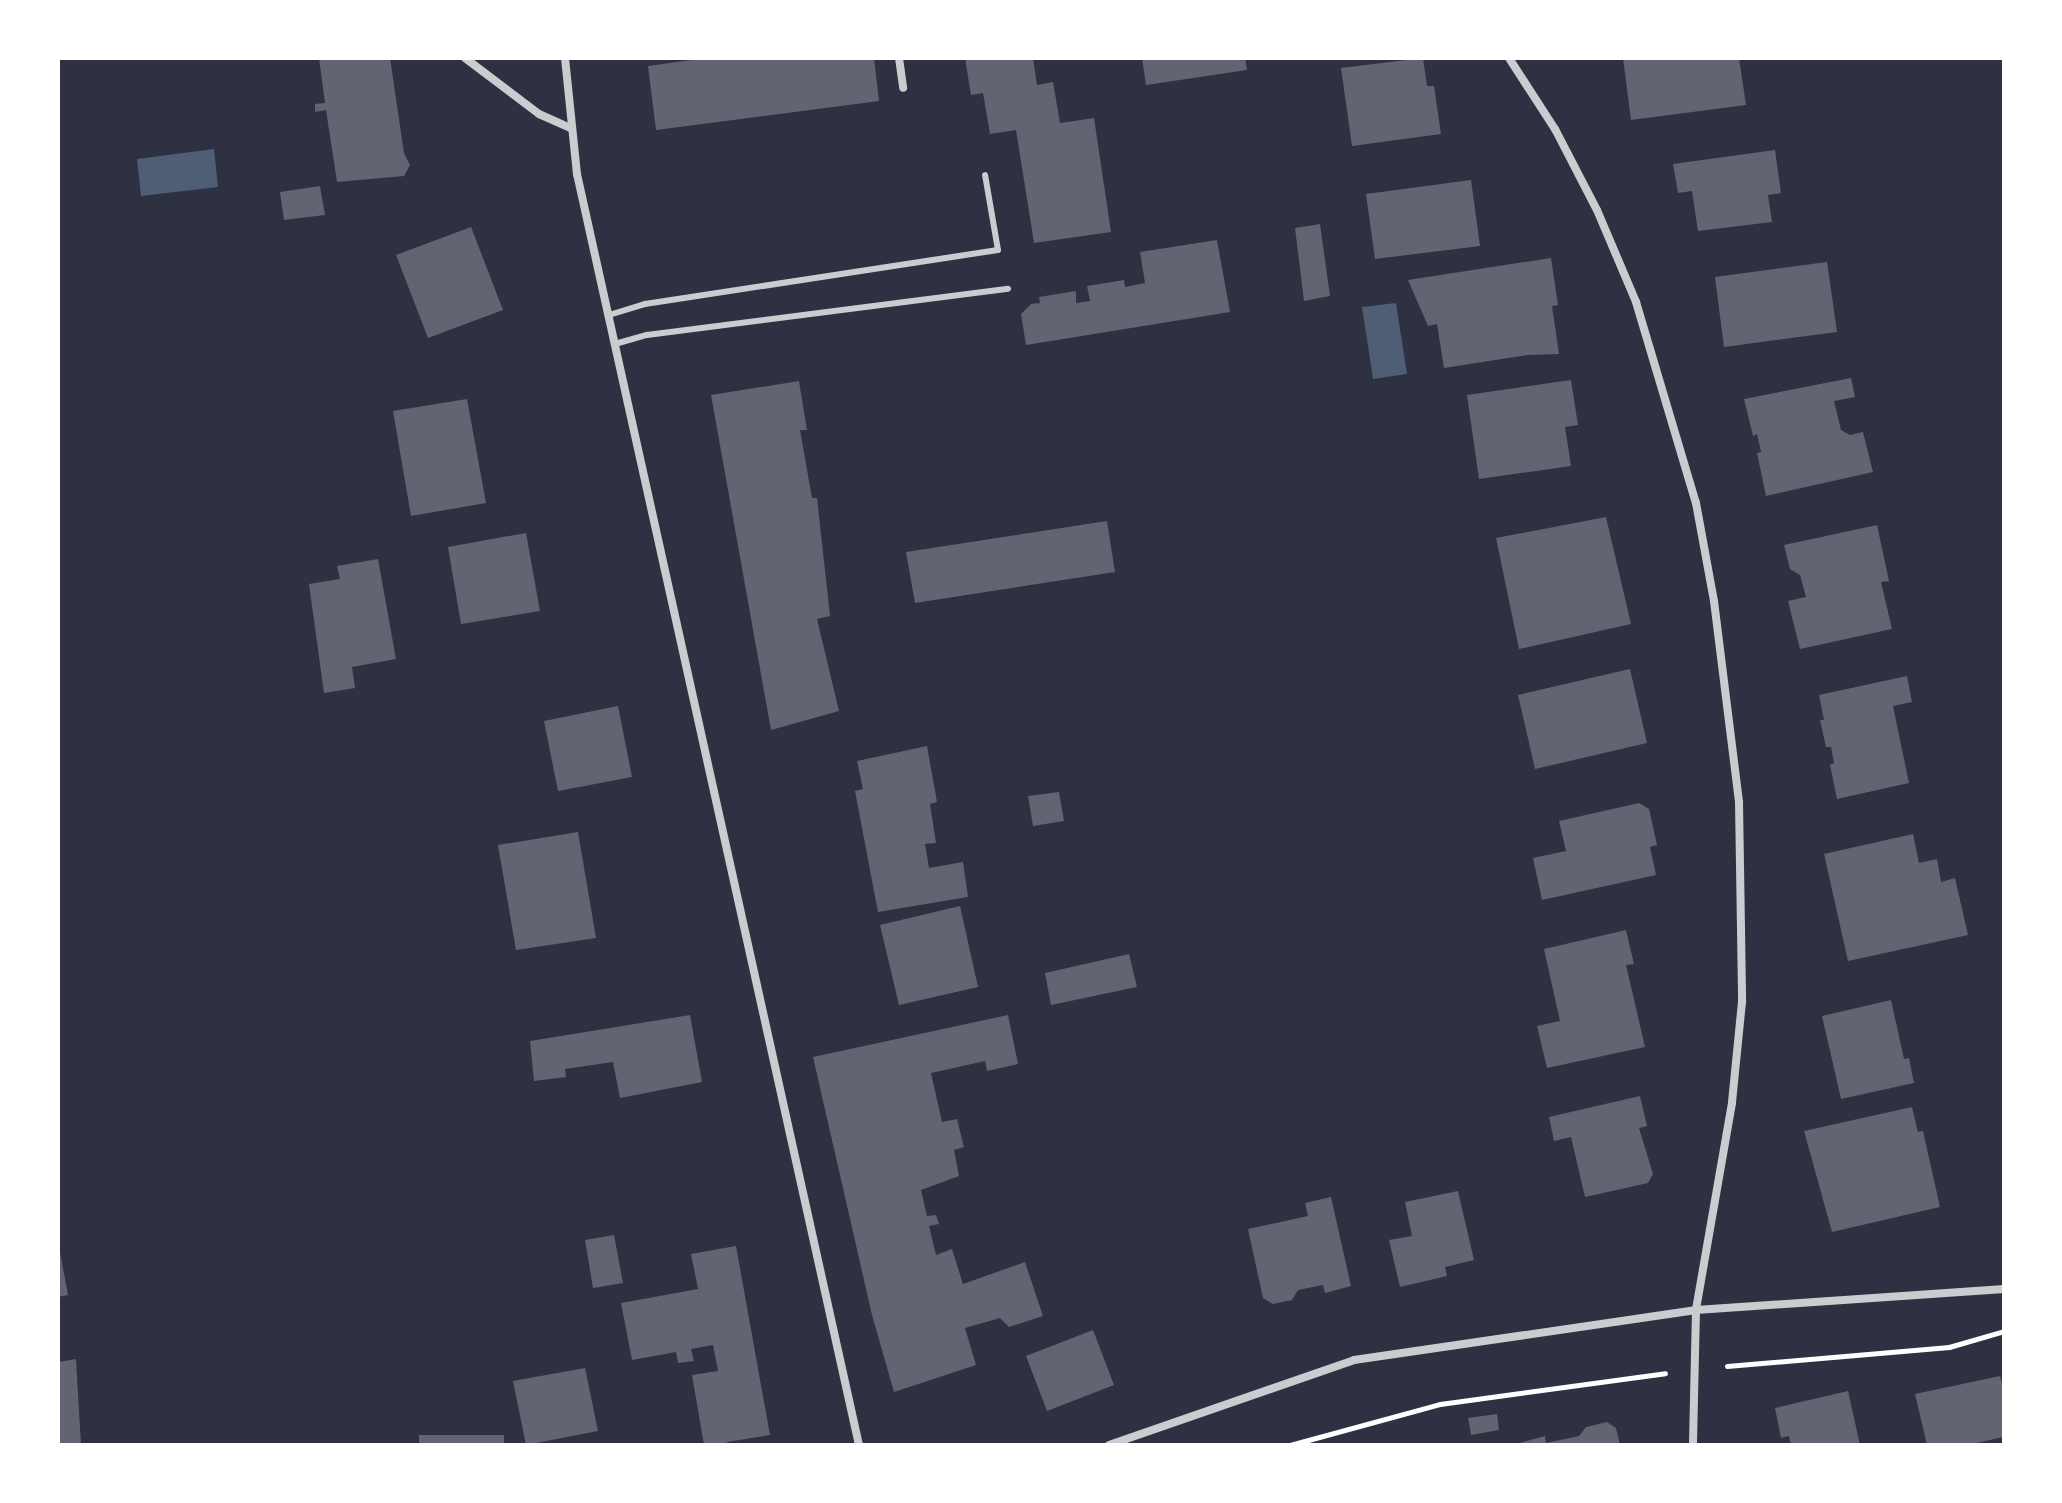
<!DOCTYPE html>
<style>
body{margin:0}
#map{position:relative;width:2062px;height:1503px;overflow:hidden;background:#2d3142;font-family:"Golos Text",sans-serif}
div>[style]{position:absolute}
.water>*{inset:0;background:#4f5d75}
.building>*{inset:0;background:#626471}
.path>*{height:5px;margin:-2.5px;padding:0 2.5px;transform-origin:2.5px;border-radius:2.5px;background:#fff}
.service>*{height:6px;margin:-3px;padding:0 3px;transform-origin:3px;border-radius:3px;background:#caccd0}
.minor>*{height:8px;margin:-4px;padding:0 4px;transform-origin:4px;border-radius:4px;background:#caccd0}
span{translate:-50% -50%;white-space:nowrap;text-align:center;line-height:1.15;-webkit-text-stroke:8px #fff;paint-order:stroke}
.frame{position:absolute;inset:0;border:60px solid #fff;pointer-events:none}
</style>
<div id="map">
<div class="water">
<div style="clip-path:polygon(214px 149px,218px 187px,141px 196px,137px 159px)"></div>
<div style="clip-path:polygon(1396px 303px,1407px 374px,1373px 379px,1362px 307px)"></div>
</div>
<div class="building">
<div style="clip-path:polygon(319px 58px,390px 58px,404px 153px,410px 165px,404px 176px,337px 182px,326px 110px,315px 112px,315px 104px,325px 103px)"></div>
<div style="clip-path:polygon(706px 58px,874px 58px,879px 101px,656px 130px,648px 66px)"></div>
<div style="clip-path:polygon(965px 58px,1033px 58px,1037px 85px,1053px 82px,1060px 123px,1094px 118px,1111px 232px,1034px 243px,1016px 130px,990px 134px,983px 93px,971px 95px)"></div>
<div style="clip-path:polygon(1142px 58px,1245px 58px,1247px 70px,1146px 85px)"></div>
<div style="clip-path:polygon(1423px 58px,1427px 86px,1434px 86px,1441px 134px,1352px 146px,1341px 68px)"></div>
<div style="clip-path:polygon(1623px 58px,1739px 58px,1746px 105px,1631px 120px)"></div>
<div style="clip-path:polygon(1775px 150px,1781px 193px,1768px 195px,1772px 222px,1698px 231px,1692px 191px,1678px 193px,1673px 164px)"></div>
<div style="clip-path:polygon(1471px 180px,1480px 246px,1375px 259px,1366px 194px)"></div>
<div style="clip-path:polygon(320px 186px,325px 215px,284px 220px,280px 192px)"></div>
<div style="clip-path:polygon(1320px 224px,1330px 296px,1304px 301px,1295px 228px)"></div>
<div style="clip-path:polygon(471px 227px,503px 310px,428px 338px,396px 255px)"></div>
<div style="clip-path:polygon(1217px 240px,1230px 312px,1026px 345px,1021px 314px,1031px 304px,1040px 303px,1039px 297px,1076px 291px,1076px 303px,1090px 301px,1087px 286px,1124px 280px,1125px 287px,1145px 283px,1140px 252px)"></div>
<div style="clip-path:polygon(1551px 258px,1558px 305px,1552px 306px,1559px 354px,1528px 355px,1444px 368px,1437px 324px,1428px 326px,1408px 280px)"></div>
<div style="clip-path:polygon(1827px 262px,1837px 332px,1724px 347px,1715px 277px)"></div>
<div style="clip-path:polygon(1851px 378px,1855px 397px,1834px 401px,1841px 430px,1850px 435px,1863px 432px,1873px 472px,1766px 496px,1757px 453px,1761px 452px,1757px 434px,1753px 436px,1744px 399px)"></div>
<div style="clip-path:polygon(1571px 380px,1578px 425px,1565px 427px,1571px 466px,1479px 479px,1467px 395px)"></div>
<div style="clip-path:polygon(799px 381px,807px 430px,800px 430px,812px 498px,817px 498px,830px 616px,817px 619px,839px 711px,771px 730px,711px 395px)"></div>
<div style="clip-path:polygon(467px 399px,486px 503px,411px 516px,393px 411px)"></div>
<div style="clip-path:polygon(1606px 517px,1631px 624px,1519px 649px,1496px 538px)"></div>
<div style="clip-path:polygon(1107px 521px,1115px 572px,915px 603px,906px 552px)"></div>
<div style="clip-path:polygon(1877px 525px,1889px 581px,1881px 582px,1892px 629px,1800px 649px,1788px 601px,1806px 597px,1800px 575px,1790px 569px,1784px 545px)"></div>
<div style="clip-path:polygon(526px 533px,540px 611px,461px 624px,448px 547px)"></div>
<div style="clip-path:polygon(378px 559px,396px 659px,352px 667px,355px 688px,324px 693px,309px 584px,340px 579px,337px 566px)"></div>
<div style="clip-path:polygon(1630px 669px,1647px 743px,1535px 769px,1518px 695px)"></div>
<div style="clip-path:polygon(1907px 676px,1912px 702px,1893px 706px,1909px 783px,1837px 799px,1830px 765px,1834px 763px,1831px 747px,1826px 747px,1820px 720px,1824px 720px,1819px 695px)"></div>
<div style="clip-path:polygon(618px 706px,632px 777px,558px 791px,544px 721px)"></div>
<div style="clip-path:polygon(927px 746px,937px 802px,930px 804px,936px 843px,925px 844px,929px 868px,963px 862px,968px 897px,878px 912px,855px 791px,863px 789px,857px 761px)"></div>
<div style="clip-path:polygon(1059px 792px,1064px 821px,1033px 826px,1028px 796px)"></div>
<div style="clip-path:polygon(1639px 803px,1649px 809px,1657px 845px,1650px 847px,1656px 875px,1542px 900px,1533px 858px,1566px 851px,1559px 821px)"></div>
<div style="clip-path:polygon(578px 832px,596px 938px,516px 950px,498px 845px)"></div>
<div style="clip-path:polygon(1913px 834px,1919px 863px,1937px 859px,1941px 882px,1955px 878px,1968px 935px,1848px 961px,1824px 854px)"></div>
<div style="clip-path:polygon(960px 906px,978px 987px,899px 1005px,880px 925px)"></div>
<div style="clip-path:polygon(1626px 930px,1634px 964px,1626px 965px,1645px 1047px,1547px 1068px,1537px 1026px,1560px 1021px,1544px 949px)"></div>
<div style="clip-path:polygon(1129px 954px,1137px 987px,1051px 1005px,1045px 973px)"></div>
<div style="clip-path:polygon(1891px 1000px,1904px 1059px,1909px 1058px,1914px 1083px,1841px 1099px,1822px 1016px)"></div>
<div style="clip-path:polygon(690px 1015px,702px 1082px,620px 1098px,613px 1062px,565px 1069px,566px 1077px,534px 1081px,530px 1041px)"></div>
<div style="clip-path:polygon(1008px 1015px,1018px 1064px,987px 1071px,985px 1061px,931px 1073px,942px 1122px,957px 1119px,964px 1147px,954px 1150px,959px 1176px,921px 1190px,927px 1216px,936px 1215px,939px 1224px,929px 1226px,936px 1255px,952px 1249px,963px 1284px,1025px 1262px,1043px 1316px,1009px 1327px,1000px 1318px,965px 1328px,976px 1365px,894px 1392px,872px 1315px,813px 1057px)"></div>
<div style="clip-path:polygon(1640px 1096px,1647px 1126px,1639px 1128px,1653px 1174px,1648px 1183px,1585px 1197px,1571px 1137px,1554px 1141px,1549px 1117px)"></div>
<div style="clip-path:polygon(1912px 1107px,1918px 1132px,1923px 1131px,1940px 1207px,1832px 1232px,1804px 1131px)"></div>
<div style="clip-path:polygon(1458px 1191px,1474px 1260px,1445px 1267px,1447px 1276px,1400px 1287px,1389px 1240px,1412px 1236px,1405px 1202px)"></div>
<div style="clip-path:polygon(1331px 1197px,1351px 1286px,1325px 1293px,1323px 1285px,1298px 1290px,1292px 1300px,1273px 1304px,1263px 1298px,1248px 1229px,1308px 1216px,1305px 1203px)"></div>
<div style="clip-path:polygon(614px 1235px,623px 1283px,593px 1288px,585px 1240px)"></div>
<div style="clip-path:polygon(58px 1242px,68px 1295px,58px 1297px)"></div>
<div style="clip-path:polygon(736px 1246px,770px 1435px,727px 1442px,728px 1445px,704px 1445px,692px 1375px,718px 1371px,713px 1345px,691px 1349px,694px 1361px,678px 1363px,676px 1352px,632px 1360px,621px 1303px,698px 1289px,691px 1254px)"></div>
<div style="clip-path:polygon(1093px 1330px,1114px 1385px,1047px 1411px,1026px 1356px)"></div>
<div style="clip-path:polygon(76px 1359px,81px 1445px,58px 1445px,58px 1362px)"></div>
<div style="clip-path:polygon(585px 1368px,598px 1431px,526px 1445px,513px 1381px)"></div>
<div style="clip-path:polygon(2000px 1376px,2004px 1390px,2004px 1437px,1967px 1445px,1927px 1445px,1915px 1394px)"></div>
<div style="clip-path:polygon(1848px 1391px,1860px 1445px,1791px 1445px,1789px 1436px,1781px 1438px,1775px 1408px)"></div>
<div style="clip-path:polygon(1497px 1414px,1499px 1430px,1471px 1435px,1468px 1418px)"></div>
<div style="clip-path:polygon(1607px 1422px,1616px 1428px,1620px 1445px,1512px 1445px,1545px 1436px,1546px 1443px,1579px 1436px,1586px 1427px)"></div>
<div style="clip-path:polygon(419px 1435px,504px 1435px,504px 1445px,419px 1445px)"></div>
</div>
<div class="path">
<div style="left:1727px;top:1366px;width:223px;rotate:-4.9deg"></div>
<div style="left:1949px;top:1347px;width:57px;rotate:-16.2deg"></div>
<div style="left:1290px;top:1445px;width:156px;rotate:-15.3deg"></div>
<div style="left:1440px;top:1404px;width:227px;rotate:-7.8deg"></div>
</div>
<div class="service">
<div style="left:609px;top:315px;width:38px;rotate:-17deg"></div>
<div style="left:645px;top:304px;width:357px;rotate:-8.7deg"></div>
<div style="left:998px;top:250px;width:76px;rotate:-99.8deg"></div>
<div style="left:615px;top:344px;width:33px;rotate:-16deg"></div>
<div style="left:647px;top:335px;width:364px;rotate:-7.3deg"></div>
</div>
<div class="minor">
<div style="left:465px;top:58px;width:93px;rotate:37.1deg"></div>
<div style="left:539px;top:114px;width:34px;rotate:24deg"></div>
<div style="left:565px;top:58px;width:117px;rotate:84.1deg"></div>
<div style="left:577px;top:174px;width:1302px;rotate:77.49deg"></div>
<div style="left:899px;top:58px;width:30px;rotate:82deg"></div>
<div style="left:1509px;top:58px;width:85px;rotate:57.1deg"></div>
<div style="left:1555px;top:129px;width:91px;rotate:62.6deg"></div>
<div style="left:1597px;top:210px;width:100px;rotate:67deg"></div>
<div style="left:1636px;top:302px;width:210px;rotate:73.4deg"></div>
<div style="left:1696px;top:503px;width:100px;rotate:79.6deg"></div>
<div style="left:1714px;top:601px;width:203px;rotate:82.9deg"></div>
<div style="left:1739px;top:802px;width:200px;rotate:89.1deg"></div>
<div style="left:1742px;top:1002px;width:101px;rotate:95.7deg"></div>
<div style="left:1732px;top:1103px;width:210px;rotate:99.9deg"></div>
<div style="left:1696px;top:1310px;width:135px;rotate:91.3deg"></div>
<div style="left:1109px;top:1445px;width:259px;rotate:-19.1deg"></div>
<div style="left:1354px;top:1360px;width:346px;rotate:-8.3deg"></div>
<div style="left:1696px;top:1310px;width:309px;rotate:-3.9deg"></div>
</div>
<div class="frame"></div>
</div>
